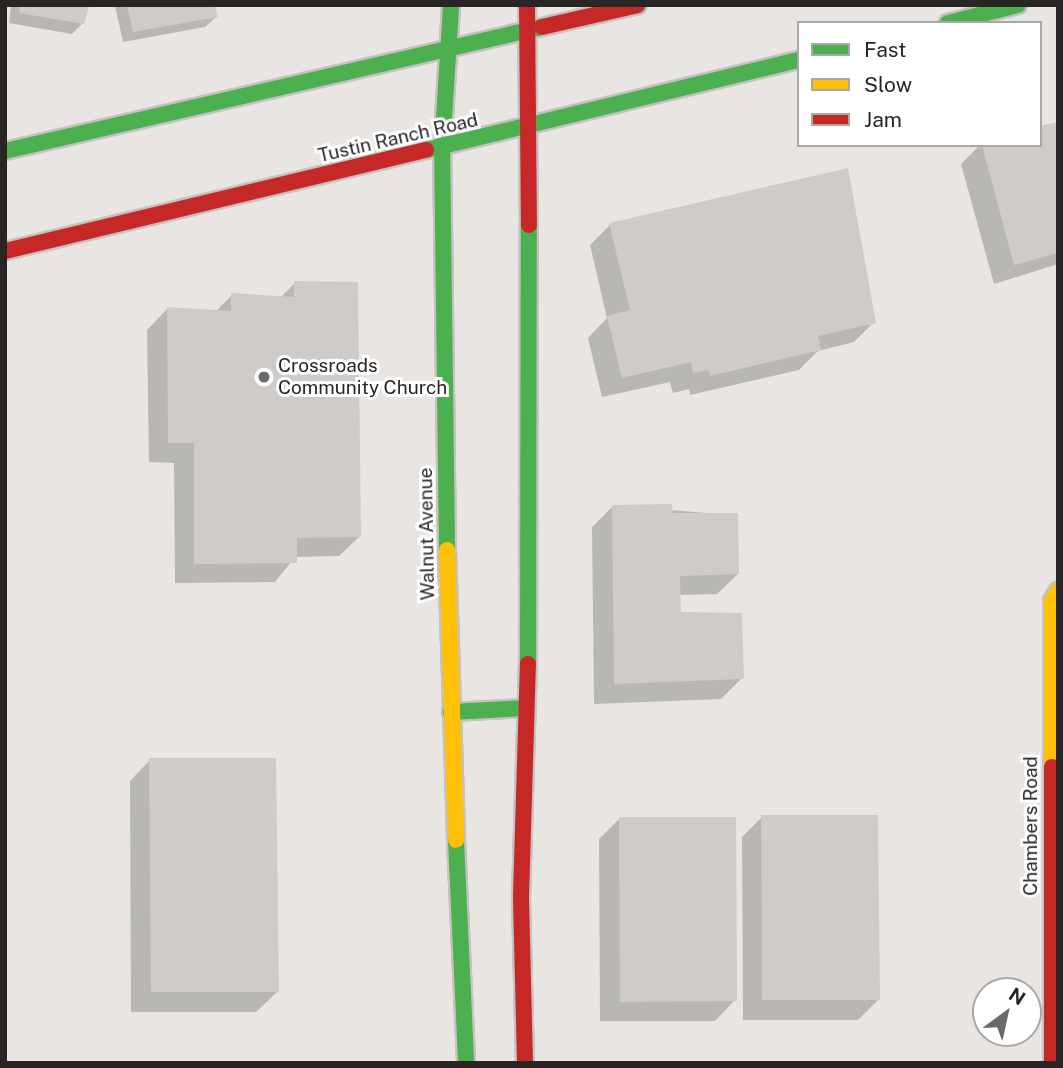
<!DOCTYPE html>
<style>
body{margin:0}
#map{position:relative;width:1063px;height:1068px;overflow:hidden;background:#e8e5e2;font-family:"Public Sans",sans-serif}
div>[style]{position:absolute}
.shadow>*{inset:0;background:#0003}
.building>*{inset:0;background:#cecbc9}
.roads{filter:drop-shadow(2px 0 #c5c2c0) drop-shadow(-2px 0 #c5c2c0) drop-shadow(0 2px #c5c2c0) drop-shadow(0 -2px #c5c2c0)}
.fast>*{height:16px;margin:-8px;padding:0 8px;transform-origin:8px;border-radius:8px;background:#4caf50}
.slow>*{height:16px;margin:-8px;padding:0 8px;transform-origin:8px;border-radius:8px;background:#ffc107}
.jam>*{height:16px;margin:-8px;padding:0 8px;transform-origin:8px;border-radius:8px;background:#c62828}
.dots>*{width:19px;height:19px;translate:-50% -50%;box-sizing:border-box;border:4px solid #fff;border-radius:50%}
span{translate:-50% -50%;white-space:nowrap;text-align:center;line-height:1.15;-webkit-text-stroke:6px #fff;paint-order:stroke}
.street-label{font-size:19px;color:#282524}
.poi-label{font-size:19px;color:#282524}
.left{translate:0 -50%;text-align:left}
.frame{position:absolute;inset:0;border:7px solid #282524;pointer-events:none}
.legend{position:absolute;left:797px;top:21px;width:245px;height:126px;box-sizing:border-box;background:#fff;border:2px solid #a9a8a7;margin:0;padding:9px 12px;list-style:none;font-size:21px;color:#282524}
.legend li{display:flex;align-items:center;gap:14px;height:35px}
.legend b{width:35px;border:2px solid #a9a8a7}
.north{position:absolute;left:972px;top:977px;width:70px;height:70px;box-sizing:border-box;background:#fff;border:2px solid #a9a8a7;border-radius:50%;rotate:33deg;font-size:19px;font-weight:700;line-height:28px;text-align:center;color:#282524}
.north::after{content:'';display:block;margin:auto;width:24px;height:32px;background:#6b6866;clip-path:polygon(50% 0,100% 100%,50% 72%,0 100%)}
</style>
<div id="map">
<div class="shadow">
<div style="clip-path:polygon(11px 5px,85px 5px,83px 23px,72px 34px,9px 23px)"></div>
<div style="clip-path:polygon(213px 5px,216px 17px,205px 27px,123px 42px,115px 6px)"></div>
<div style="clip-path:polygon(1058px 124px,1058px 264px,994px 284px,961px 164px,980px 145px,1040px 145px)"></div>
<div style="clip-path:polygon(847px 170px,874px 322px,854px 342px,818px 351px,799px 370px,690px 395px,689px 389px,673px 393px,670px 382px,602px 397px,588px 338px,607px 318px,590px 245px,610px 225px)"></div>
<div style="clip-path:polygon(295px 283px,360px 536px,339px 556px,295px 557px,275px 582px,175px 583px,174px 463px,149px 462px,147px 330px,167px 309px,215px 312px,232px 295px,280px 298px)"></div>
<div style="clip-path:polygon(613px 506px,736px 515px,738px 574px,717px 594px,679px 595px,679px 614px,742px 678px,721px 699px,594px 704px,592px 527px)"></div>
<div style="clip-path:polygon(150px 760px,277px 992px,256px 1012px,131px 1012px,130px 781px)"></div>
<div style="clip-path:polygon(762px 817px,879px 999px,858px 1020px,743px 1020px,742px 837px)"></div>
<div style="clip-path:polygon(619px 819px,735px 1000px,715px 1021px,600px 1021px,599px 839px)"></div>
</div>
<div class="building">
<div style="clip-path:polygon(20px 5px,87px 5px,89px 7px,84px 24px,19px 13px)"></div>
<div style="clip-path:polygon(127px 5px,215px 5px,218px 17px,133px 32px)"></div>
<div style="clip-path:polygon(1058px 122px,1058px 253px,1014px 265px,982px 145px,1040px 145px,1040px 126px)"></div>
<div style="clip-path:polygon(848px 168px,876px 323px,818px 336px,821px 350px,710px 376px,709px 370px,693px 373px,691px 362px,622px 378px,607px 316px,630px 310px,609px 223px)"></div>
<div style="clip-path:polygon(294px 281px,358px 282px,361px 537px,297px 538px,297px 563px,194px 564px,194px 443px,168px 443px,167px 307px,231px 311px,231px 293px,294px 297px)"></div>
<div style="clip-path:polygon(672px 504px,673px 513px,738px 513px,739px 574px,680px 576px,681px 612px,742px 613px,744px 679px,614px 684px,612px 505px)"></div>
<div style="clip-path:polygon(149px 758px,276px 758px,279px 992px,151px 992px)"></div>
<div style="clip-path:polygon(761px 815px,878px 815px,880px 1000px,762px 1000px)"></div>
<div style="clip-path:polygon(619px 817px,736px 817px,737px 1001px,620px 1002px)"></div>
</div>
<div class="roads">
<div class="fast">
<div style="left:948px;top:23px;width:72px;rotate:-14.4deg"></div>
<div style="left:426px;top:150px;width:384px;rotate:-13.6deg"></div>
<div style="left:5px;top:151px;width:551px;rotate:-13deg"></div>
<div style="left:447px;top:550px;width:400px;rotate:-90.7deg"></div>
<div style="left:442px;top:150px;width:145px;rotate:-86.4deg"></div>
<div style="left:528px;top:664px;width:439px;rotate:-89.9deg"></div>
<div style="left:451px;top:712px;width:75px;rotate:-3.1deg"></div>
<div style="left:456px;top:840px;width:223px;rotate:87.4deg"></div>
</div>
<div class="slow">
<div style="left:447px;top:550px;width:290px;rotate:88.2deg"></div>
<div style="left:1052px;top:767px;width:166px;rotate:-90deg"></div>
<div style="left:1052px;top:601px;width:12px;rotate:-59deg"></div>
</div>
<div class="jam">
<div style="left:527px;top:5px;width:220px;rotate:89.5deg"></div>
<div style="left:542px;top:27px;width:98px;rotate:-12.9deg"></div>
<div style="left:5px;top:251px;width:433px;rotate:-13.5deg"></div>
<div style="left:1052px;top:767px;width:296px;rotate:90deg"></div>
<div style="left:525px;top:1063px;width:166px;rotate:-91.4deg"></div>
<div style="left:521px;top:897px;width:233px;rotate:-88.3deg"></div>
</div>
</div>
<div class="dots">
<div style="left:264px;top:377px;background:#6b6866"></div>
</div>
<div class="street-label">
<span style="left:398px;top:138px;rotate:-13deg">Tustin Ranch Road</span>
<span style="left:427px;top:534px;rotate:-91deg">Walnut Avenue</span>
<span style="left:1031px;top:826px;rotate:-90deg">Chambers Road</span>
</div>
<div class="poi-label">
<span class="left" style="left:278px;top:377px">Crossroads<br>Community Church</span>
</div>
<div class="frame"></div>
<ul class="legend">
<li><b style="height:9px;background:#4caf50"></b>Fast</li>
<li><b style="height:9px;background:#ffc107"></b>Slow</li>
<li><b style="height:9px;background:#c62828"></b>Jam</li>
</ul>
<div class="north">N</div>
</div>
